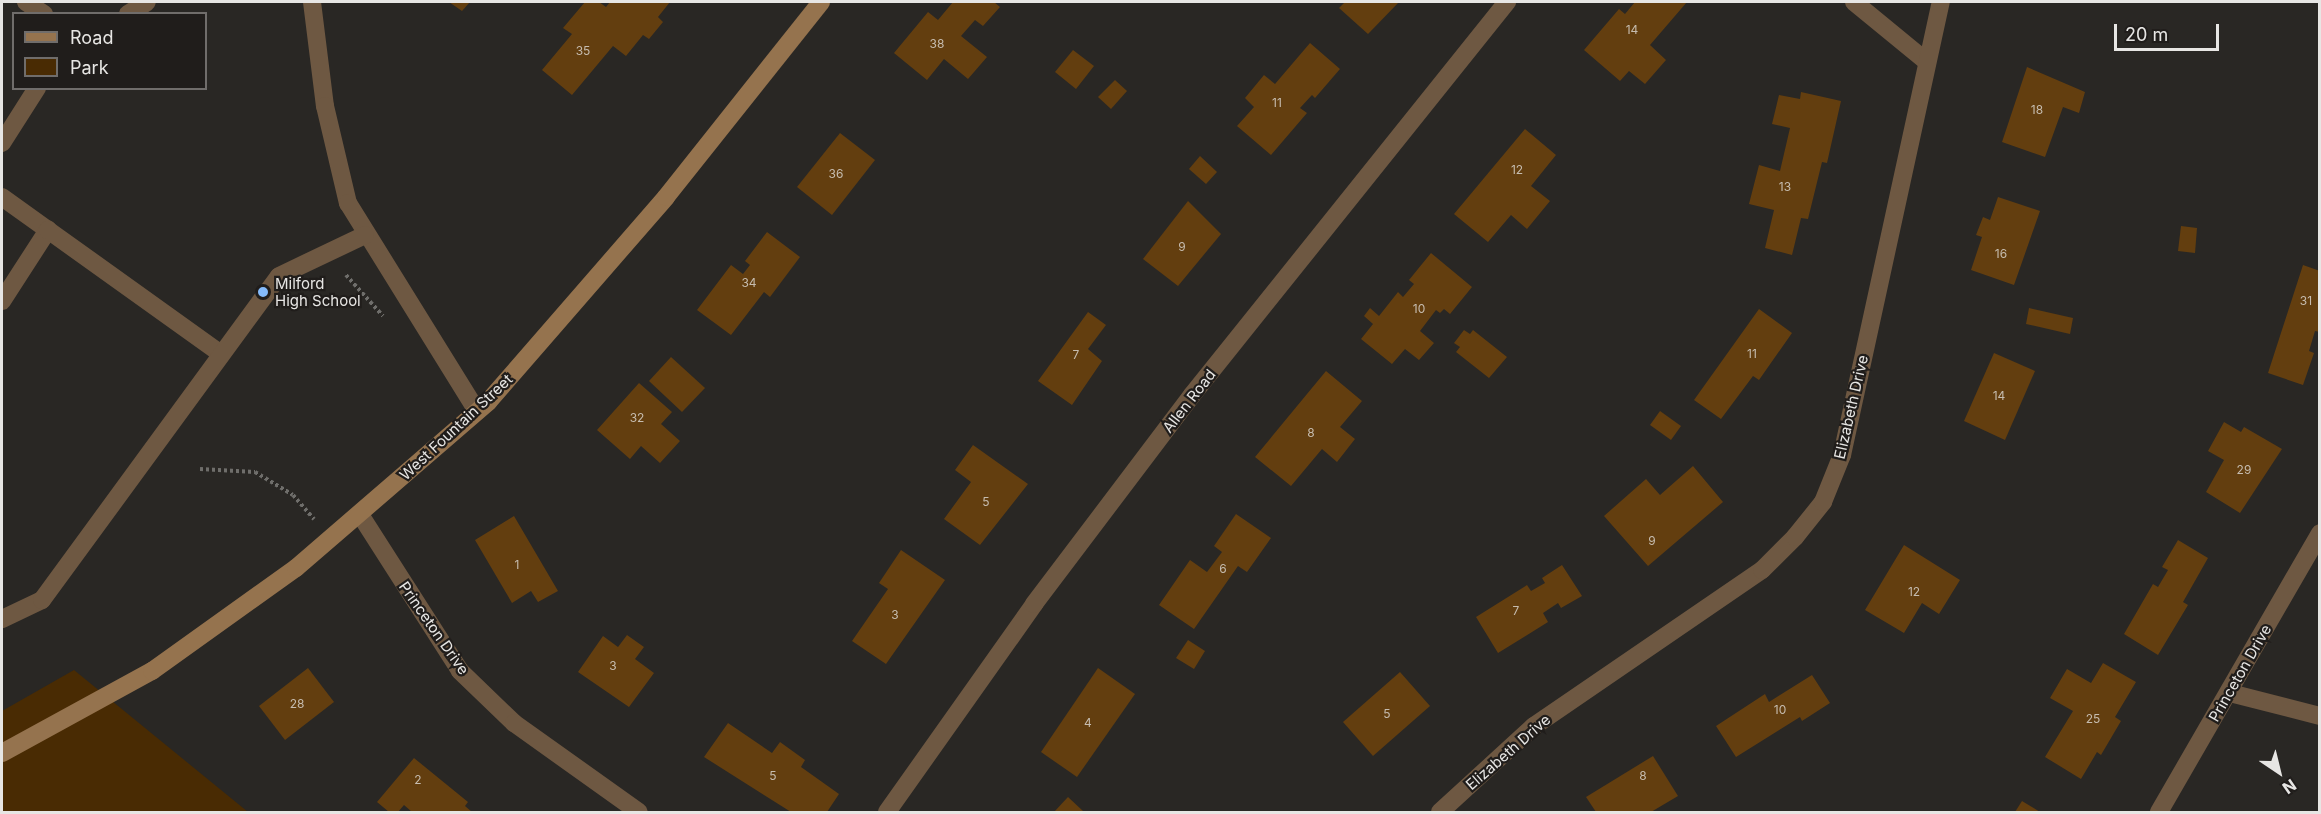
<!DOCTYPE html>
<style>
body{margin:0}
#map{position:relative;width:2321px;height:814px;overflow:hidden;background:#292724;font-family:Inter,sans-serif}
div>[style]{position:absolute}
.green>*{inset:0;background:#492b03}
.building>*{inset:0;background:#633e0f}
.path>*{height:4px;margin-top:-2px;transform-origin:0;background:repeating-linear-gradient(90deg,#6f6e6b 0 3px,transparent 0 6px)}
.lane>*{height:18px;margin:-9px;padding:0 9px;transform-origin:9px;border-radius:9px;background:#6e5842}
.street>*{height:18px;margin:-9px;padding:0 9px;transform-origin:9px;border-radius:9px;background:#6e5842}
.secondary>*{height:18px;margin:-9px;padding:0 9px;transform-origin:9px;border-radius:9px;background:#95734e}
.dots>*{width:16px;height:16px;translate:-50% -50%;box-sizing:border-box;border:3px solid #201d1b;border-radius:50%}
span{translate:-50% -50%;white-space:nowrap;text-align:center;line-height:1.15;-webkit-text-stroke:4.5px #201d1b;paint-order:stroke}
.number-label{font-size:12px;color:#c6bcaf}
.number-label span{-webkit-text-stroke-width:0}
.poi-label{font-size:15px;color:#e7e6e4}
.left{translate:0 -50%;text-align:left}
.street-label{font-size:15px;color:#e7e6e4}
.frame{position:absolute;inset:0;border:3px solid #e7e6e4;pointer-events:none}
.legend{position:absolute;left:12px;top:12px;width:195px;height:78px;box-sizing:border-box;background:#201d1b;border:2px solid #706d6b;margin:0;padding:8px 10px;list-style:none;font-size:18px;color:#e7e6e4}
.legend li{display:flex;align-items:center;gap:12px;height:30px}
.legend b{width:30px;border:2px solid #706d6b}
.north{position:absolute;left:2249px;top:742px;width:60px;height:60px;-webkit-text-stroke:4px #201d1b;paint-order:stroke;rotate:145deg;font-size:16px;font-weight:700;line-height:24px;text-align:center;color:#e7e6e4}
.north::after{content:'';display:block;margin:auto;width:21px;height:27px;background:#e7e6e4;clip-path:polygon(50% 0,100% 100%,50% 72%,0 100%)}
.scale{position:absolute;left:2114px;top:24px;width:105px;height:27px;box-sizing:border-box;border:3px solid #e7e6e4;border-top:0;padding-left:8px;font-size:18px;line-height:21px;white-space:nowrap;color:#e7e6e4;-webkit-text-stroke:4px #201d1b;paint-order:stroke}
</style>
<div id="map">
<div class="green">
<div style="clip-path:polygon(74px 670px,248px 812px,2px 812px,2px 711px)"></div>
</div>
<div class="building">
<div style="clip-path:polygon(449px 2px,470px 2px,462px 11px)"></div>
<div style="clip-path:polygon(585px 2px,599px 2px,606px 7px,610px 2px,670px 2px,658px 17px,663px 22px,649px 39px,643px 35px,626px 56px,613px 46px,572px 95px,542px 70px,572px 34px,563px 28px)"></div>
<div style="clip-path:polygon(953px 2px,994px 2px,1000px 7px,983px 26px,975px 20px,961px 36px,987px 57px,968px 79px,944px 59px,927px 80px,894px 53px,928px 12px,938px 20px)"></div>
<div style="clip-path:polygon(1345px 2px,1399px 2px,1368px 34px,1339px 8px)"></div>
<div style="clip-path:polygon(1635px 2px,1687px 2px,1650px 45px,1666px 60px,1645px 84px,1629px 71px,1620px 81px,1584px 50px,1619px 9px,1625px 14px)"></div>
<div style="clip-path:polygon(1310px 43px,1340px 69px,1315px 98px,1312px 95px,1300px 108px,1307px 113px,1271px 155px,1237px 126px,1254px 107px,1245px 98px,1264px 75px,1275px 84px)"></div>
<div style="clip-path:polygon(1073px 50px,1094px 66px,1076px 89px,1055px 72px)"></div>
<div style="clip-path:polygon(2027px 67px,2085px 92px,2079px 113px,2063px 107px,2045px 157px,2002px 142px)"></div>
<div style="clip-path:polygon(1115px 80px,1127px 91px,1111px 109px,1098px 97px)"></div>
<div style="clip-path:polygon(1801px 92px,1841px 101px,1827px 163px,1822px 162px,1808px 219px,1801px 218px,1792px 255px,1765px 248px,1774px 210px,1749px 204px,1759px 165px,1780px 171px,1790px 128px,1772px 124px,1779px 95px,1800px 99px)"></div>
<div style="clip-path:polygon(1525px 129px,1556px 155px,1531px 186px,1550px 201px,1527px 229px,1511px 215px,1488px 242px,1454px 214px)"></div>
<div style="clip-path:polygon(840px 133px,875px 160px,832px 215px,797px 187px)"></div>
<div style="clip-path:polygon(1200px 156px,1217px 172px,1206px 184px,1189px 169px)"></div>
<div style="clip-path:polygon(1998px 197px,2040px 211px,2014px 285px,1971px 270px,1982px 237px,1976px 235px,1983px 217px,1990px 220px)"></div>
<div style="clip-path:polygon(1188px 201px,1221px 234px,1178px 286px,1143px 259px)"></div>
<div style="clip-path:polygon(2181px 226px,2197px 228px,2195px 253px,2178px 251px)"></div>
<div style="clip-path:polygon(767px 232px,800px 257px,770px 297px,764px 292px,731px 335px,697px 310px,731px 265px,743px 274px,750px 265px,745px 261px)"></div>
<div style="clip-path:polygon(1431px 253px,1472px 287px,1450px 314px,1444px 309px,1440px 313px,1436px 310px,1420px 331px,1434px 343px,1419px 360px,1405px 349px,1392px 364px,1361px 339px,1373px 324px,1364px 316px,1370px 308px,1379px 316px,1398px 292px,1403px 297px,1414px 284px,1409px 280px)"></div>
<div style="clip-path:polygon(2303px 265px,2320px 271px,2320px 332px,2315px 331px,2309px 351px,2314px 353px,2303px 385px,2268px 373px)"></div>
<div style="clip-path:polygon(2029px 308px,2073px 318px,2070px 334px,2026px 324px)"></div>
<div style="clip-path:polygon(1759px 309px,1792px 333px,1759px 380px,1753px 376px,1721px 419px,1694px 400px)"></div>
<div style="clip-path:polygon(1088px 312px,1106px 325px,1088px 349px,1102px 361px,1072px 405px,1038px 381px)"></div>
<div style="clip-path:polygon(1464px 330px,1470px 334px,1473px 330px,1507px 357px,1489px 378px,1456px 352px,1460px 347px,1454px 343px)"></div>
<div style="clip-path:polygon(1994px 353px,2035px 371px,2005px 440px,1964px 421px)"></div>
<div style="clip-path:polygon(671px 357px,705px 388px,682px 412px,649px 381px)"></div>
<div style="clip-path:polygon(1326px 371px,1362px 401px,1340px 427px,1355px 439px,1337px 462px,1322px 449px,1291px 486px,1255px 457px)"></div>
<div style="clip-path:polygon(639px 383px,672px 412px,661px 424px,680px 441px,660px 463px,641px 446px,630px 459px,597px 430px)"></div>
<div style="clip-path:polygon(1660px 411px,1681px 426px,1671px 440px,1650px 425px)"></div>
<div style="clip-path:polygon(2224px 422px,2241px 432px,2244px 427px,2282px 449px,2240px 513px,2206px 492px,2224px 460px,2208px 451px)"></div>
<div style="clip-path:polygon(973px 445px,1028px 484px,980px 545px,944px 519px,971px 482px,955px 470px)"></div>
<div style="clip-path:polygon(1693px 466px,1723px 502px,1648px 566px,1604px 516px,1646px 479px,1660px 495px)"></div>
<div style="clip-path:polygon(1236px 514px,1271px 538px,1247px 572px,1238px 566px,1194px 629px,1159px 605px,1190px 560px,1207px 572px,1222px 552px,1214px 546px)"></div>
<div style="clip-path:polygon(514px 516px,558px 591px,538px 602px,531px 591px,512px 603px,475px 540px)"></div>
<div style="clip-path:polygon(2178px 540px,2208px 558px,2183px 602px,2188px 605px,2158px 655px,2124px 634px,2153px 584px,2158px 587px,2168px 570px,2162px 567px)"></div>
<div style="clip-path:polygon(1904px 545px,1960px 580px,1939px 614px,1922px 603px,1904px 633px,1865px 610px)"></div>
<div style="clip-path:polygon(901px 550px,945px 580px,886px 664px,852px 641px,888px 589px,879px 583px)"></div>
<div style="clip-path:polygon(1562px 565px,1582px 596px,1561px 608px,1558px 603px,1543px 613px,1548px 622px,1498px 653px,1476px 617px,1527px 585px,1531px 591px,1545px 583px,1542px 578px)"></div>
<div style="clip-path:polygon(627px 635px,644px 647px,635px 659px,654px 673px,629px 707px,578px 672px,603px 636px,618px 647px)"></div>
<div style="clip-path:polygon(1188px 640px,1205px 651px,1194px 669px,1176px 658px)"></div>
<div style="clip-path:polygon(2103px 663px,2136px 682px,2115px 717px,2121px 721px,2101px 755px,2097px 752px,2081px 779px,2045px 757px,2073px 711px,2050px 698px,2067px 669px,2091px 683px)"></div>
<div style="clip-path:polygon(308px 668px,334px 702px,285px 740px,259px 706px)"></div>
<div style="clip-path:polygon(1098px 668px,1135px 694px,1077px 777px,1041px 752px)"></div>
<div style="clip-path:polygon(1400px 672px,1430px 706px,1373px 756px,1343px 722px)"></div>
<div style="clip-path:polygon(1812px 675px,1830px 703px,1802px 721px,1800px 717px,1736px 757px,1716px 726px,1765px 694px,1769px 702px)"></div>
<div style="clip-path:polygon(728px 723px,772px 753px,780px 742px,805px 760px,801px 767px,839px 794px,827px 812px,791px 812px,704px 757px)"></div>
<div style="clip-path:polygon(1653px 756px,1678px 796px,1651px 812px,1596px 812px,1586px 797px)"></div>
<div style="clip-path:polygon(414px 758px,468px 802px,465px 806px,472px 812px,412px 812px,404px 805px,398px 812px,389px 812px,377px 802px)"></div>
<div style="clip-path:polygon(1068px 797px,1083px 811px,1081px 812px,1054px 812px)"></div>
<div style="clip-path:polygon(2022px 801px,2040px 812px,2015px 812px)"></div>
</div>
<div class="path">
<div style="left:346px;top:275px;width:55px;rotate:47.9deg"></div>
<div style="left:200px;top:469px;width:55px;rotate:3.1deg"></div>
<div style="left:255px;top:472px;width:44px;rotate:31.2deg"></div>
<div style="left:293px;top:495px;width:32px;rotate:49deg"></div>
</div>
<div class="lane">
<div style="left:26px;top:2px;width:22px;rotate:34deg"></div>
<div style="left:312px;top:2px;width:105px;rotate:82.9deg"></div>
<div style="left:325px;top:106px;width:100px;rotate:76.7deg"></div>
<div style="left:348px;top:203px;width:245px;rotate:58.2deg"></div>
<div style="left:128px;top:14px;width:22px;rotate:-32deg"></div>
<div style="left:2px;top:143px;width:65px;rotate:-57.5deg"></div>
<div style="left:2px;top:197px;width:57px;rotate:35.7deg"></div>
<div style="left:2px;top:301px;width:85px;rotate:-57.1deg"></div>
<div style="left:48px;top:230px;width:213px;rotate:35.6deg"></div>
<div style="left:2px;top:619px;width:44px;rotate:-25.4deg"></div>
<div style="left:42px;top:600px;width:401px;rotate:-53.8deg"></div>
<div style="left:279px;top:276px;width:95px;rotate:-25.5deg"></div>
</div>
<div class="street">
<div style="left:1854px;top:2px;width:94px;rotate:39.4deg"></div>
<div style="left:361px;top:516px;width:184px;rotate:57.4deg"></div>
<div style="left:460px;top:671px;width:75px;rotate:43.9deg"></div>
<div style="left:514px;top:723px;width:153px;rotate:35.5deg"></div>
<div style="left:2230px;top:693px;width:93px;rotate:14.3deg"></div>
<div style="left:887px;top:812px;width:255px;rotate:-54.7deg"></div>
<div style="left:1034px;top:604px;width:262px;rotate:-52.9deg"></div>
<div style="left:1192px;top:395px;width:504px;rotate:-51.29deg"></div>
<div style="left:1440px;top:812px;width:127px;rotate:-42.5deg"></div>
<div style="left:1534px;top:726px;width:276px;rotate:-34.4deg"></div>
<div style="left:1762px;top:570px;width:47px;rotate:-45deg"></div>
<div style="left:1795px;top:537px;width:45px;rotate:-51.3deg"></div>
<div style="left:1823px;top:502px;width:51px;rotate:-68deg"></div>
<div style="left:1842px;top:455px;width:464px;rotate:-77.7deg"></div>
<div style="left:2159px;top:812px;width:322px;rotate:-60deg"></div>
</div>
<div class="secondary">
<div style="left:2px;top:753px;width:171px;rotate:-28.7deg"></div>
<div style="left:152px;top:671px;width:177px;rotate:-35.6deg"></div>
<div style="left:296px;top:568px;width:254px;rotate:-40.8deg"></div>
<div style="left:488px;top:402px;width:271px;rotate:-49deg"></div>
<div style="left:666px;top:197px;width:249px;rotate:-51.5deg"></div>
</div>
<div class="dots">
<div style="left:263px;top:292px;background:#85bbfb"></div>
</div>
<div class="number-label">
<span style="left:1632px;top:30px">14</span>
<span style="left:937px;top:44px">38</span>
<span style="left:583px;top:51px">35</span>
<span style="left:1277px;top:103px">11</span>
<span style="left:2037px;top:110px">18</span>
<span style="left:1517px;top:170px">12</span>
<span style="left:836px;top:174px">36</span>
<span style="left:1785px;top:187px">13</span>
<span style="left:1182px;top:247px">9</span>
<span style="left:2001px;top:254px">16</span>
<span style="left:749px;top:283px">34</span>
<span style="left:2306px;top:301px">31</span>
<span style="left:1419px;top:309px">10</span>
<span style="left:1752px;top:354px">11</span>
<span style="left:1076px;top:355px">7</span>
<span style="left:1999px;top:396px">14</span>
<span style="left:637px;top:418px">32</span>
<span style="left:1311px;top:433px">8</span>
<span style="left:2244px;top:470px">29</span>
<span style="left:986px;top:502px">5</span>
<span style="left:1652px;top:541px">9</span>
<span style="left:517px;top:565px">1</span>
<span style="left:1223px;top:569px">6</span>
<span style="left:1914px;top:592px">12</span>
<span style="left:1516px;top:611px">7</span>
<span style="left:895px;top:615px">3</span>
<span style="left:613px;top:666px">3</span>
<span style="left:297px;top:704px">28</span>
<span style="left:1780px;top:710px">10</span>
<span style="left:1387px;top:714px">5</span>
<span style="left:2093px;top:719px">25</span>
<span style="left:1088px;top:723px">4</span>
<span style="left:773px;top:776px">5</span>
<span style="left:1643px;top:776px">8</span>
<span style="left:418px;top:780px">2</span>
</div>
<div class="poi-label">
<span class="left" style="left:275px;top:292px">Milford<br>High School</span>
</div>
<div class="street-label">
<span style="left:1189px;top:401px;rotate:-52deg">Allen Road</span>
<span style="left:1851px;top:407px;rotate:-77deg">Elizabeth Drive</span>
<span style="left:456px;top:427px;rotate:-43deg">West Fountain Street</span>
<span style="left:434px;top:628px;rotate:55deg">Princeton Drive</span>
<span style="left:2240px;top:673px;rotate:-60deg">Princeton Drive</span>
<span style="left:1508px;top:752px;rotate:-41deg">Elizabeth Drive</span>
</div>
<div class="frame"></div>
<ul class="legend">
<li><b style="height:8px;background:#95734e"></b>Road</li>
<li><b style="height:16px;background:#492b03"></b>Park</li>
</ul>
<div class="north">N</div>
<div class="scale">20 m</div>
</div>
